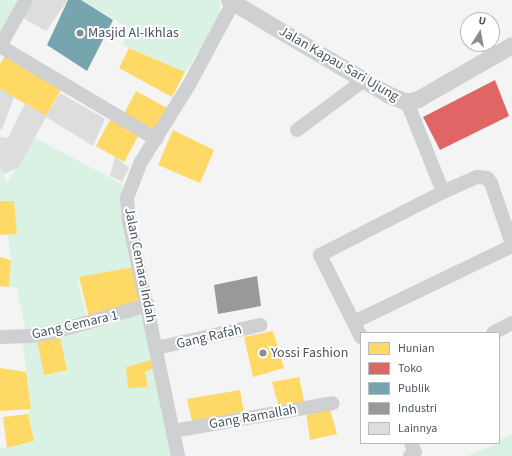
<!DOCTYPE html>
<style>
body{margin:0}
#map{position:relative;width:512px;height:456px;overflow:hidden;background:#f4f4f4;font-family:"Source Sans 3",sans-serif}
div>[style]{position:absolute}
.green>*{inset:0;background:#d9f2e3}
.homes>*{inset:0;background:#ffd966}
.shops>*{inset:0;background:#e06666}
.public>*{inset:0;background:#76a5af}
.industry>*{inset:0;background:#999}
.building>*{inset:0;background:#ddddde}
.minor>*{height:14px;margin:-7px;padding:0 7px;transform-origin:7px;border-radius:7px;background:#ced0d2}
.tertiary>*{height:17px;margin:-8.5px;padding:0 8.5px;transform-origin:8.5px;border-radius:8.5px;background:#ced0d2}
.dots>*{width:11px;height:11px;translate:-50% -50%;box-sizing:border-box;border:2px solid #fff;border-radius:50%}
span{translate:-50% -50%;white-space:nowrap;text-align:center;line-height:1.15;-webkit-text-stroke:4px #fff;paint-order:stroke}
.poi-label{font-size:14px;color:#4a5661}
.left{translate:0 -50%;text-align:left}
.street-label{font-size:14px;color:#4a5661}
.legend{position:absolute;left:360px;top:332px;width:140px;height:112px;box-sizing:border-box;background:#fff;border:1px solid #b7bbc0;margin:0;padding:5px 7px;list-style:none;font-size:12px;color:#4a5661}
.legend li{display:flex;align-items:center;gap:8px;height:20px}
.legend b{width:20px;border:1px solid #b7bbc0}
.north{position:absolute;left:460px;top:12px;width:40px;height:40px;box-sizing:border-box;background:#fff;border:1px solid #b7bbc0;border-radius:50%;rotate:11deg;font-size:11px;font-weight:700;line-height:16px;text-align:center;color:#4a5661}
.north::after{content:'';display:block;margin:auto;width:14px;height:18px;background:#868d94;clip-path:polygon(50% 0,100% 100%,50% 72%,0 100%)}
</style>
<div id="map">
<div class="green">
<div style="clip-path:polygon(0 0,18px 0,0 31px)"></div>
<div style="clip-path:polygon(81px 0,220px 0,220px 19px,185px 72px,123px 45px,129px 28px)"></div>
<div style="clip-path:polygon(35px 138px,124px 185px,121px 203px,134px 267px,77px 278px,87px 319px,26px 332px,17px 288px,9px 287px,11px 260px,8px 235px,17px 234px,14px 201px,0 201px,0 168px,7px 182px)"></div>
<div style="clip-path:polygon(143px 315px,175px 456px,0 456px,0 449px,34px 440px,28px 414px,31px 409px,22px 336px)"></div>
<div style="clip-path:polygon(512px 434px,512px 456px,467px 456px,499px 443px,499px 440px)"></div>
</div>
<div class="homes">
<div style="clip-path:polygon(129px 48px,185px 72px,172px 97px,119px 68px)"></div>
<div style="clip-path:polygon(6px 54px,62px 88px,46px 116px,0 89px,0 64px)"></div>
<div style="clip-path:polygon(136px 91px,167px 108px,155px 133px,124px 114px)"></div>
<div style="clip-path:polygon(112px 116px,140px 133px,124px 162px,96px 146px)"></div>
<div style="clip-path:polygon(173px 130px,214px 150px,200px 183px,158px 165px)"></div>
<div style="clip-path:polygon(0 201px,14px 201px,17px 234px,0 235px)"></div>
<div style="clip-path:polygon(0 257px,11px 260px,9px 287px,0 286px)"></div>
<div style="clip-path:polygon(134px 267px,140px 300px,89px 318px,79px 277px)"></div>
<div style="clip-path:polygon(273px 331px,284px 368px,253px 377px,244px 337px)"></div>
<div style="clip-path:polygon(60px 338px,67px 370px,44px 375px,37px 339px)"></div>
<div style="clip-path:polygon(151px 360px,153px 368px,145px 372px,148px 387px,128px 388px,126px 367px)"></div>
<div style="clip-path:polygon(0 368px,26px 372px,31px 409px,0 411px)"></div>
<div style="clip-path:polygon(299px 377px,305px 405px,279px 408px,272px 382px)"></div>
<div style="clip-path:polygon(240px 390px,244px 414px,192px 422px,187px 399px)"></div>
<div style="clip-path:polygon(329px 406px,337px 434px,310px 440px,306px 412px)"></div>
<div style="clip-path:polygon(28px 414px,34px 441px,7px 448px,3px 417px)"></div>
</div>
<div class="shops">
<div style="clip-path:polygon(495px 80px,509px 116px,440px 150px,423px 117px)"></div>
</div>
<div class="public">
<div style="clip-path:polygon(68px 0,81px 0,113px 20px,87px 71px,47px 45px)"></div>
</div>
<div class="industry">
<div style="clip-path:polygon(257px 276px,261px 306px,218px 314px,214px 285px)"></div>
</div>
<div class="building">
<div style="clip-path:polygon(31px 0,68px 0,46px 31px,23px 18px)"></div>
<div style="clip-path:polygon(0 89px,14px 97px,2px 130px,0 129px)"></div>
<div style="clip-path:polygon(60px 93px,105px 119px,93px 146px,46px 117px,19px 167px,4px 174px,0 168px,0 137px,8px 138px,25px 103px,46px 116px)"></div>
<div style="clip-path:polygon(115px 157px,129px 168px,122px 182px,110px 176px)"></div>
</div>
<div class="minor">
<div style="left:0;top:46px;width:182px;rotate:30.8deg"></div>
<div style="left:0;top:46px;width:53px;rotate:-60.5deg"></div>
<div style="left:297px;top:130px;width:84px;rotate:-36.7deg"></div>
<div style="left:443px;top:192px;width:37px;rotate:-24deg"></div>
<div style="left:477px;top:177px;width:10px;rotate:6deg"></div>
<div style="left:487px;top:178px;width:6px;rotate:51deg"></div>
<div style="left:491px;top:183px;width:65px;rotate:71deg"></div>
<div style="left:354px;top:322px;width:175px;rotate:-25.7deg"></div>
<div style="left:493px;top:333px;width:21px;rotate:-28deg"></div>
<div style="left:0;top:337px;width:31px;rotate:-2deg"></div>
<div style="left:31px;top:336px;width:27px;rotate:-10deg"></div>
<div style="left:58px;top:331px;width:94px;rotate:-16.1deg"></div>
<div style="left:361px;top:337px;width:92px;rotate:-116.6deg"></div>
<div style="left:320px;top:255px;width:138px;rotate:-27.1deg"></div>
<div style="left:443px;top:192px;width:97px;rotate:-111.8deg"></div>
<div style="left:156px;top:348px;width:107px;rotate:-12.4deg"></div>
<div style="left:173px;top:431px;width:162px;rotate:-9.9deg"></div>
<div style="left:178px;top:456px;width:240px;rotate:-101.8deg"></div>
<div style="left:129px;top:221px;width:23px;rotate:-95deg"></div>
<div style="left:127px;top:198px;width:39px;rotate:-69deg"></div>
<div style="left:141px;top:162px;width:91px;rotate:-58.1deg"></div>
<div style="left:189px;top:85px;width:93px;rotate:-61.8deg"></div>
<div style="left:410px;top:456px;width:6px;rotate:-39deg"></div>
<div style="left:415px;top:452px;width:10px;rotate:-114deg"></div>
</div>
<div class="tertiary">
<div style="left:229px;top:0;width:184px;rotate:30.7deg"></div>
<div style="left:387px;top:94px;width:22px;rotate:22deg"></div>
<div style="left:407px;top:102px;width:11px;rotate:-15deg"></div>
<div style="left:418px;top:99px;width:108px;rotate:-29.9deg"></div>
</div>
<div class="dots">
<div style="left:80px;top:33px;background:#868d94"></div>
<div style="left:263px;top:353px;background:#868d94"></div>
</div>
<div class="poi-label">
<span class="left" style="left:88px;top:33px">Masjid Al-Ikhlas</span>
<span class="left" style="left:271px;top:353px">Yossi Fashion</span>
</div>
<div class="street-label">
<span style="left:339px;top:64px;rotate:30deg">Jalan Kapau Sari Ujung</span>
<span style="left:140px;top:265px;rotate:79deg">Jalan Cemara Indah</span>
<span style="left:75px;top:325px;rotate:-13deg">Gang Cemara 1</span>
<span style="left:209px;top:337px;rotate:-13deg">Gang Rafah</span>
<span style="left:253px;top:417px;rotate:-10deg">Gang Ramallah</span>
</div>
<ul class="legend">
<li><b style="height:11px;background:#ffd966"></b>Hunian</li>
<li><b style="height:11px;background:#e06666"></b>Toko</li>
<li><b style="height:11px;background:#76a5af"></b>Publik</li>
<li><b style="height:11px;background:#999"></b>Industri</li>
<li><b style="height:11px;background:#ddddde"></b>Lainnya</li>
</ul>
<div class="north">U</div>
</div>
